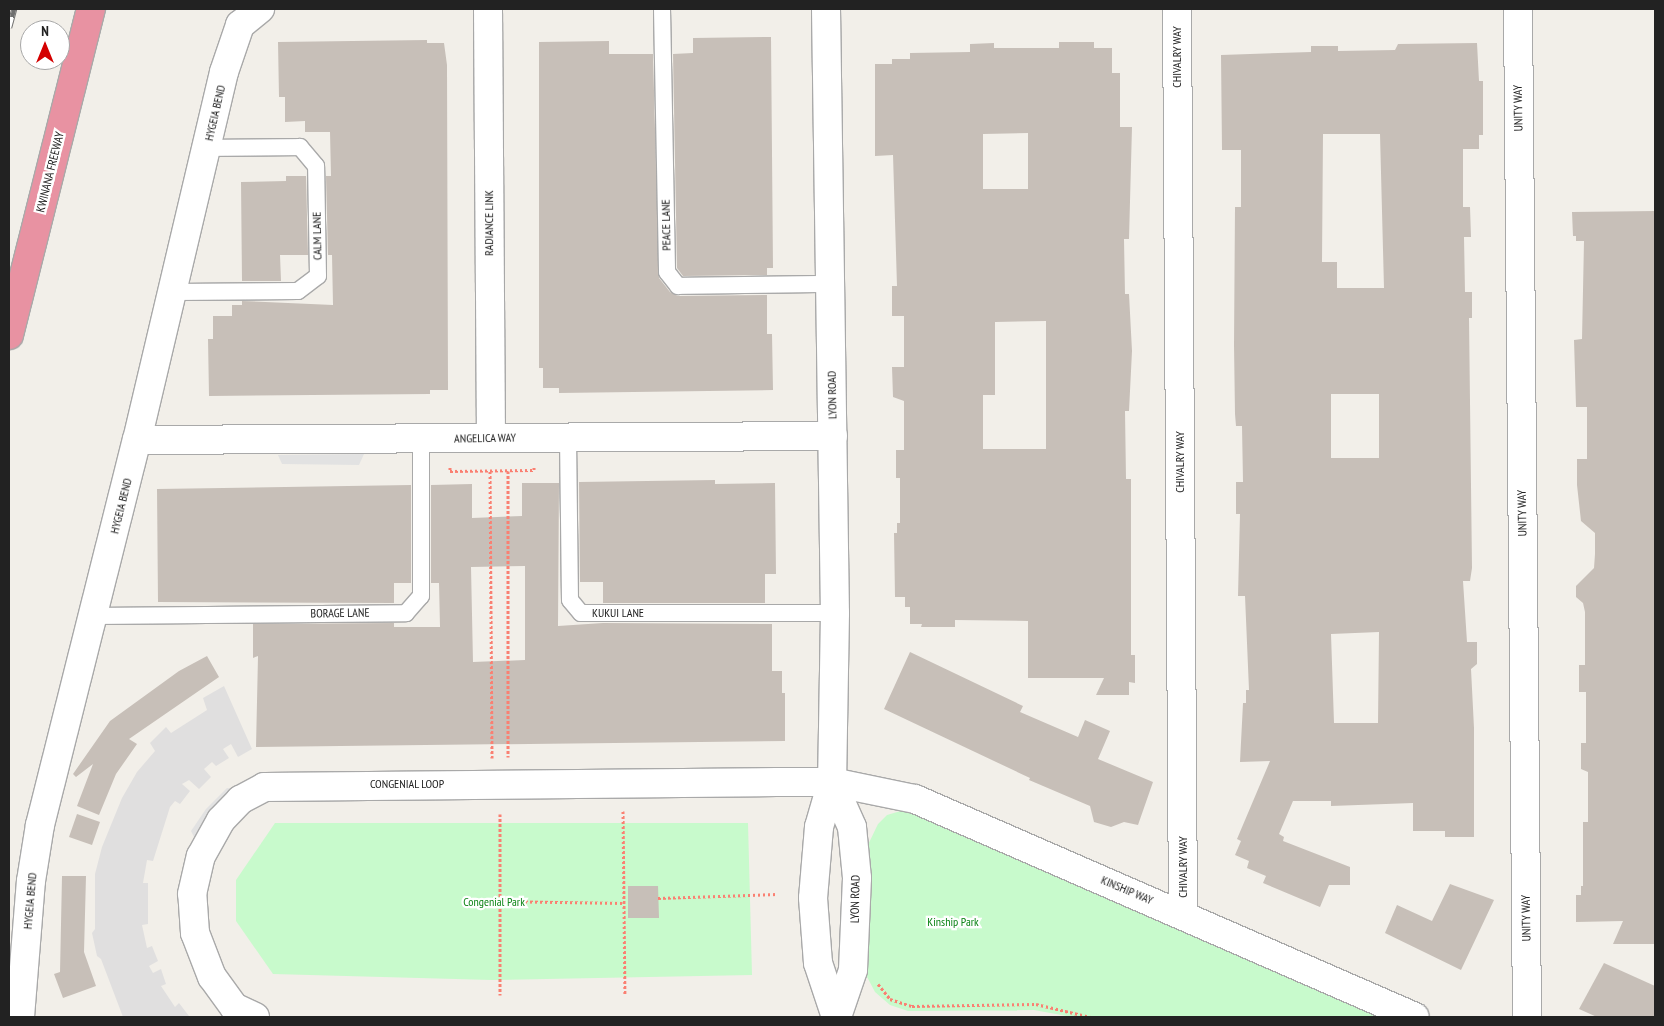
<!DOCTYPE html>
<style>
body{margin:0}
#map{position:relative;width:1664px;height:1026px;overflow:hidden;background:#f2efe9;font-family:"PT Sans Narrow",sans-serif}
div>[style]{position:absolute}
.residential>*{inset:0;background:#e0dfdf}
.park>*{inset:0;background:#c8facc}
.parking>*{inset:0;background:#e2e2e2}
.building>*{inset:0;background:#c7bfb8}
.path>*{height:3px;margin-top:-1.5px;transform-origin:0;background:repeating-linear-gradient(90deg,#fa8072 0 2.5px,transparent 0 5px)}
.roads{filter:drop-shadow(1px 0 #a9a9a9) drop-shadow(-1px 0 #a9a9a9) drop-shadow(0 1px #a9a9a9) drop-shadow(0 -1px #a9a9a9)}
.service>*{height:16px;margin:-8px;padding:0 8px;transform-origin:8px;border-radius:8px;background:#fff}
.minor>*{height:28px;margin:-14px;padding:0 14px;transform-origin:14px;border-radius:14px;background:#fff}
.motorway>*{height:28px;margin:-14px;padding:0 14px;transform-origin:14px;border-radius:14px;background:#e892a2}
.rail>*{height:5.5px;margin-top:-2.75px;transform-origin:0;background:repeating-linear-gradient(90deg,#fff 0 11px,#707070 0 22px);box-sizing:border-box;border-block:1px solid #707070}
span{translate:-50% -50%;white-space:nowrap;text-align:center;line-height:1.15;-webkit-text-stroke:4.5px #fff;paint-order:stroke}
.street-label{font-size:12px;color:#222}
.park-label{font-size:12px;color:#0c8416}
.frame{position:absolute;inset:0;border:10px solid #222;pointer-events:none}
.north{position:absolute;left:20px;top:20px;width:50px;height:50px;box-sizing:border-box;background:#fff;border:1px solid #a7a7a7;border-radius:50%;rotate:0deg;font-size:14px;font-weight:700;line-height:20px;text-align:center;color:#222}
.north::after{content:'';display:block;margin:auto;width:18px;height:22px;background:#d40000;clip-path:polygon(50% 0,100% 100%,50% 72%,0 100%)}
</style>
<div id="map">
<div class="residential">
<div style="clip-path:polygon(224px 686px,252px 749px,238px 757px,231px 744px,223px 749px,229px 758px,216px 766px,212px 762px,204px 769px,211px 777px,199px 789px,189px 780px,182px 784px,190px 791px,180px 804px,175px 801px,170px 807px,153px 861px,147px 860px,143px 883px,148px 883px,148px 924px,142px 925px,147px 948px,152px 946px,158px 961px,149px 966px,153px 973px,161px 969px,166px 984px,161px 986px,175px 1007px,179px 1003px,189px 1016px,123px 1017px,101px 959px,97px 956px,92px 933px,95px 929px,95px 874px,102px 847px,122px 798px,137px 772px,155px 751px,150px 743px,166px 727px,171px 733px,207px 710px,203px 698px)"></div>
</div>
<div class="park">
<div style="clip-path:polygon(904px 810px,914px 810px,1390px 1017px,1072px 1017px,1034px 1010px,908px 1011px,890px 1005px,875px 992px,865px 973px,865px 851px,878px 824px,887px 815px)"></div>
<div style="clip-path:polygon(275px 823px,748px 823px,752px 975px,492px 980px,273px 974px,236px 921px,236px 880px)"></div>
</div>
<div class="parking">
<div style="clip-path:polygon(364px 454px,359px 465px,282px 464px,278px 455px)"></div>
<div style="clip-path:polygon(227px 788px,239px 790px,196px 841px,191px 831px,206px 809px)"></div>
</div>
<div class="building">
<div style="clip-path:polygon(771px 37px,773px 268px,767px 268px,767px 275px,683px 276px,677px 268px,673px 54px,693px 53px,693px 38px)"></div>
<div style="clip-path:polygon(427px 40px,427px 43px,444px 43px,447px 65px,448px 390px,430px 390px,430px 394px,209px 396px,208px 339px,213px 339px,213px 316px,232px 316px,232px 305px,242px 305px,242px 301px,333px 305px,332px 255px,328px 255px,326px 176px,331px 176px,330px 132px,305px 132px,305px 121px,285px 122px,285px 97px,279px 97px,278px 42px)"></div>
<div style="clip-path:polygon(609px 41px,609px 54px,653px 54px,659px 278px,670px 292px,678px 296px,767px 295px,767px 334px,772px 334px,773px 390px,559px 393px,559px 388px,543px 388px,543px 368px,539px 368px,539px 42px)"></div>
<div style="clip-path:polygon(evenodd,1059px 42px,1094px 42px,1094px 48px,1112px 48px,1112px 73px,1120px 73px,1120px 127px,1132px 127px,1129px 239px,1124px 239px,1125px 294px,1129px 294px,1132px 351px,1129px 411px,1125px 411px,1126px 479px,1131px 479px,1131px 655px,1135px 655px,1135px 683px,1129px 682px,1129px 695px,1096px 695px,1104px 678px,1028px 678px,1028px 621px,955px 620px,955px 627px,921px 627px,922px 624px,910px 624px,910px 607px,905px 607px,905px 597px,895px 597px,894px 533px,897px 533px,897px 523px,900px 523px,900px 478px,896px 478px,896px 450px,904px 450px,904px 401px,893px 397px,892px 367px,904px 367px,904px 316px,892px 316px,892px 286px,897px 286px,893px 155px,875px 156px,875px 64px,892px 64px,892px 59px,910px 59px,910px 53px,970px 52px,970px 44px,994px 43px,994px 48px,1059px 48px,1059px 42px,1028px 133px,1028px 189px,983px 189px,983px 134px,1028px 133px,1059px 42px,1046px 321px,1046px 449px,983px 449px,983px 395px,995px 395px,995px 322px,1046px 321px)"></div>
<div style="clip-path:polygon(evenodd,1477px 43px,1479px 81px,1483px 81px,1483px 135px,1479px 135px,1479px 149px,1463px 149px,1463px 207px,1470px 207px,1471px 237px,1464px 237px,1465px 292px,1472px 292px,1472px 318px,1469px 318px,1472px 568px,1470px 581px,1463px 581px,1467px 642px,1477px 642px,1477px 664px,1471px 669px,1474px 728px,1474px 837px,1445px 837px,1445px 831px,1413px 831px,1413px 803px,1331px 806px,1331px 801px,1293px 801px,1279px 834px,1284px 837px,1283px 841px,1350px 867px,1350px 885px,1329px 885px,1320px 907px,1263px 883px,1266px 876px,1247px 868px,1249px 861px,1235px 855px,1241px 841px,1237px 839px,1270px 761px,1240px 762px,1243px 703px,1246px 703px,1246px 690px,1249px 690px,1245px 596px,1238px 596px,1240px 514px,1236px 514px,1236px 482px,1243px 482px,1242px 426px,1236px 426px,1235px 414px,1234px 345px,1235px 207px,1241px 207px,1241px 150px,1222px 150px,1221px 55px,1311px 52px,1311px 46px,1338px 46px,1338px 51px,1395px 50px,1398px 44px,1477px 43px,1323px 134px,1380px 134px,1384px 288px,1337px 288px,1337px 262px,1322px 262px,1323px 134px,1477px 43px,1331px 394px,1379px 394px,1379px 458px,1331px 458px,1331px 394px,1477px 43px,1379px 632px,1378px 723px,1334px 723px,1331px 634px,1379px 632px)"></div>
<div style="clip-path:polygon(286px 176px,306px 176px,308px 255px,280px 255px,281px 281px,242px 281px,241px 182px,286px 181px)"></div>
<div style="clip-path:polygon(1655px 211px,1655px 944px,1613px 944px,1623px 921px,1576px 922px,1576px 895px,1581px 895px,1581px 886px,1583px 886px,1583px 822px,1588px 822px,1588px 772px,1581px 769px,1581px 743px,1586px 743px,1586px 692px,1579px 692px,1579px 665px,1585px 665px,1585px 612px,1583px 603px,1576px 597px,1576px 586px,1594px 568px,1595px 554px,1595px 533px,1581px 521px,1577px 485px,1577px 459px,1587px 459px,1587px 407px,1576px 407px,1574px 340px,1582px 339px,1584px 241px,1576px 241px,1576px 236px,1573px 236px,1572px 212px)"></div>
<div style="clip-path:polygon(715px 480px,715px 484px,775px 483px,776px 574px,765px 574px,765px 603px,603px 603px,603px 582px,580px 582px,579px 482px)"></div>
<div style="clip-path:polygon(evenodd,522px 483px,559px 483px,558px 626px,603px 623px,772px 624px,772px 671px,782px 671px,782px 693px,785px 693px,785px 741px,256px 747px,258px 656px,253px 658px,253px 624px,394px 623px,394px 627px,440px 627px,439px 583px,431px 583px,431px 485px,472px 484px,472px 518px,522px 516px,522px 483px,525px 566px,525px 660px,473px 662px,471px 567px,525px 566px)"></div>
<div style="clip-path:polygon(411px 485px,411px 583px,394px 583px,394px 603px,158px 602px,157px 489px)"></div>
<div style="clip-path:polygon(910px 652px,1023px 706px,1020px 712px,1078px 737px,1085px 720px,1110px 731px,1098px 759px,1153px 782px,1138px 825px,1124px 822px,1111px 827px,1094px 822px,1090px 806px,1029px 780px,1030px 778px,884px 709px)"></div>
<div style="clip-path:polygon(207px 656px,219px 677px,129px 739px,137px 744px,116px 774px,99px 815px,77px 806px,93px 764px,76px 777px,73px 774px,110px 721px,179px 671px)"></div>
<div style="clip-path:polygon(77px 814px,100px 822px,92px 845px,69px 837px)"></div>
<div style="clip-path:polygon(62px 876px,86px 876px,84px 952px,96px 986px,63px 998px,54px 974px,60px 972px)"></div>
<div style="clip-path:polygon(1450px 884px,1494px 900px,1461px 970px,1385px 933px,1397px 905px,1432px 921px)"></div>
<div style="clip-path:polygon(628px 886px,658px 886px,659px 918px,628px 918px)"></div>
<div style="clip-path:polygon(1604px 963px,1655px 986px,1655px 1017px,1597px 1017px,1579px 1009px)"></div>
</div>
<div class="path">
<div style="left:450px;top:467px;width:4px;rotate:90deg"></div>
<div style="left:450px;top:471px;width:84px;rotate:-0.7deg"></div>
<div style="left:534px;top:470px;width:5px;rotate:-90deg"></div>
<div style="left:490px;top:471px;width:287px;rotate:89.6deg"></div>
<div style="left:508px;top:471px;width:286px;rotate:90deg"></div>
<div style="left:623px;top:811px;width:184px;rotate:89.4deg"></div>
<div style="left:500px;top:814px;width:181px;rotate:90deg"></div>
<div style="left:658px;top:898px;width:120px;rotate:-1.9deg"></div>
<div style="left:500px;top:901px;width:124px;rotate:0.9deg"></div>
<div style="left:878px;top:984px;width:19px;rotate:51deg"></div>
<div style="left:890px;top:999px;width:23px;rotate:18deg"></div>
<div style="left:912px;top:1006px;width:124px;rotate:-0.9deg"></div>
<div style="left:1036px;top:1004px;width:56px;rotate:13.5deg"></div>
</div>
<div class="roads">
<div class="service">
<div style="left:662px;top:9px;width:263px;rotate:88.9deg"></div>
<div style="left:667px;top:272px;width:18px;rotate:52deg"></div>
<div style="left:678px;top:286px;width:152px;rotate:-0.8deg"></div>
<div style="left:174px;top:292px;width:124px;rotate:-0.5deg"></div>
<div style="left:298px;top:291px;width:25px;rotate:-37deg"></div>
<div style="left:318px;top:276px;width:110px;rotate:-91deg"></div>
<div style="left:316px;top:166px;width:25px;rotate:-130deg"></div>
<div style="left:300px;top:147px;width:93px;rotate:179.4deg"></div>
<div style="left:568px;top:437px;width:163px;rotate:89.3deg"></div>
<div style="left:570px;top:600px;width:17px;rotate:50deg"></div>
<div style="left:581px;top:613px;width:254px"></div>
<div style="left:93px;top:616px;width:313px;rotate:-0.5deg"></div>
<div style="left:406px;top:613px;width:23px;rotate:-49deg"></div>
<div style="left:421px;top:596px;width:158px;rotate:-90deg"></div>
</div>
<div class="minor">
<div style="left:488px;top:9px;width:428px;rotate:89.6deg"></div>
<div style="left:826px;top:9px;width:604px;rotate:89.15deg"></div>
<div style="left:835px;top:613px;width:169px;rotate:91deg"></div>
<div style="left:832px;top:782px;width:47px;rotate:106.1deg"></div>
<div style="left:819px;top:827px;width:71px;rotate:94.8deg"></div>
<div style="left:813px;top:898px;width:65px;rotate:85.6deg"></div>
<div style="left:818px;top:963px;width:57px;rotate:71.6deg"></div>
<div style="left:1177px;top:9px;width:906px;rotate:89.62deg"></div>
<div style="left:1518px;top:9px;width:1008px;rotate:89.49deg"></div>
<div style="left:137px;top:440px;width:696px;rotate:-0.33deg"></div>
<div style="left:832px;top:782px;width:49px;rotate:66deg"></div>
<div style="left:852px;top:827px;width:51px;rotate:84.4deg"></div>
<div style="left:857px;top:878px;width:92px;rotate:92.5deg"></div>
<div style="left:853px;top:970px;width:50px;rotate:108.8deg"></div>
<div style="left:20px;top:1017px;width:136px;rotate:-85.4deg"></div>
<div style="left:31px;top:881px;width:57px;rotate:-80.9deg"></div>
<div style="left:40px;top:825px;width:397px;rotate:-75.9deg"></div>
<div style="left:137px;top:440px;width:378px;rotate:-76.7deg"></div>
<div style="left:224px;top:72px;width:50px;rotate:-71.2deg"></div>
<div style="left:240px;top:25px;width:26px;rotate:-39deg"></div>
<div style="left:255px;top:1017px;width:23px;rotate:-155deg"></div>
<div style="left:234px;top:1007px;width:37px;rotate:-126deg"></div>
<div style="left:212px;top:977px;width:47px;rotate:-111.1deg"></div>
<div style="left:195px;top:933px;width:39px;rotate:-94deg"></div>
<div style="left:192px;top:894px;width:39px;rotate:-77deg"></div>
<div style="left:201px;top:856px;width:41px;rotate:-60.9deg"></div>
<div style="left:221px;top:820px;width:28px;rotate:-46deg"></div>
<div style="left:240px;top:800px;width:27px;rotate:-28deg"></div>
<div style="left:264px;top:787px;width:513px;rotate:-0.56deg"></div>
<div style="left:777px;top:782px;width:55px"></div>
<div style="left:832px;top:782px;width:85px;rotate:11.6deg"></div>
<div style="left:915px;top:799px;width:545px;rotate:23.56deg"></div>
</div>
<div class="motorway">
<div style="left:9px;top:335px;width:336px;rotate:-75.9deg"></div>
</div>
</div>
<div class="rail">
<div style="left:9px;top:28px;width:20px;rotate:-75deg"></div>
</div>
<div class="street-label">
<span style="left:1177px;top:57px;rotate:-90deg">CHIVALRY WAY</span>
<span style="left:1518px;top:108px;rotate:-91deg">UNITY WAY</span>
<span style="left:215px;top:113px;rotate:-77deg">HYGEIA BEND</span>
<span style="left:50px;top:172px;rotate:-76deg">KWINANA FREEWAY</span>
<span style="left:489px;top:223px;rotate:-90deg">RADIANCE LINK</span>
<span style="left:666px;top:225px;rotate:-91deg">PEACE LANE</span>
<span style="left:317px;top:236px;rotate:-91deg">CALM LANE</span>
<span style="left:832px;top:395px;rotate:-91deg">LYON ROAD</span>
<span style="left:485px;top:438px;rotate:-1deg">ANGELICA WAY</span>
<span style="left:1180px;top:462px;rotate:-90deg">CHIVALRY WAY</span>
<span style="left:121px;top:506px;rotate:-76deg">HYGEIA BEND</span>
<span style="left:1522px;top:513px;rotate:-91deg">UNITY WAY</span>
<span style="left:340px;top:613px;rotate:-1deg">BORAGE LANE</span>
<span style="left:618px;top:613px">KUKUI LANE</span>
<span style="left:407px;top:784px">CONGENIAL LOOP</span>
<span style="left:1183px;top:867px;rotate:-90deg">CHIVALRY WAY</span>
<span style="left:1127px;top:890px;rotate:23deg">KINSHIP WAY</span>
<span style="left:855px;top:899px;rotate:-89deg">LYON ROAD</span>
<span style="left:30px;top:901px;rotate:-85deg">HYGEIA BEND</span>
<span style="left:1526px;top:918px;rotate:-91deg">UNITY WAY</span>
</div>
<div class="park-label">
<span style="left:494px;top:902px">Congenial Park</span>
<span style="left:953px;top:922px">Kinship Park</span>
</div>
<div class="frame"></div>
<div class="north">N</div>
</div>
